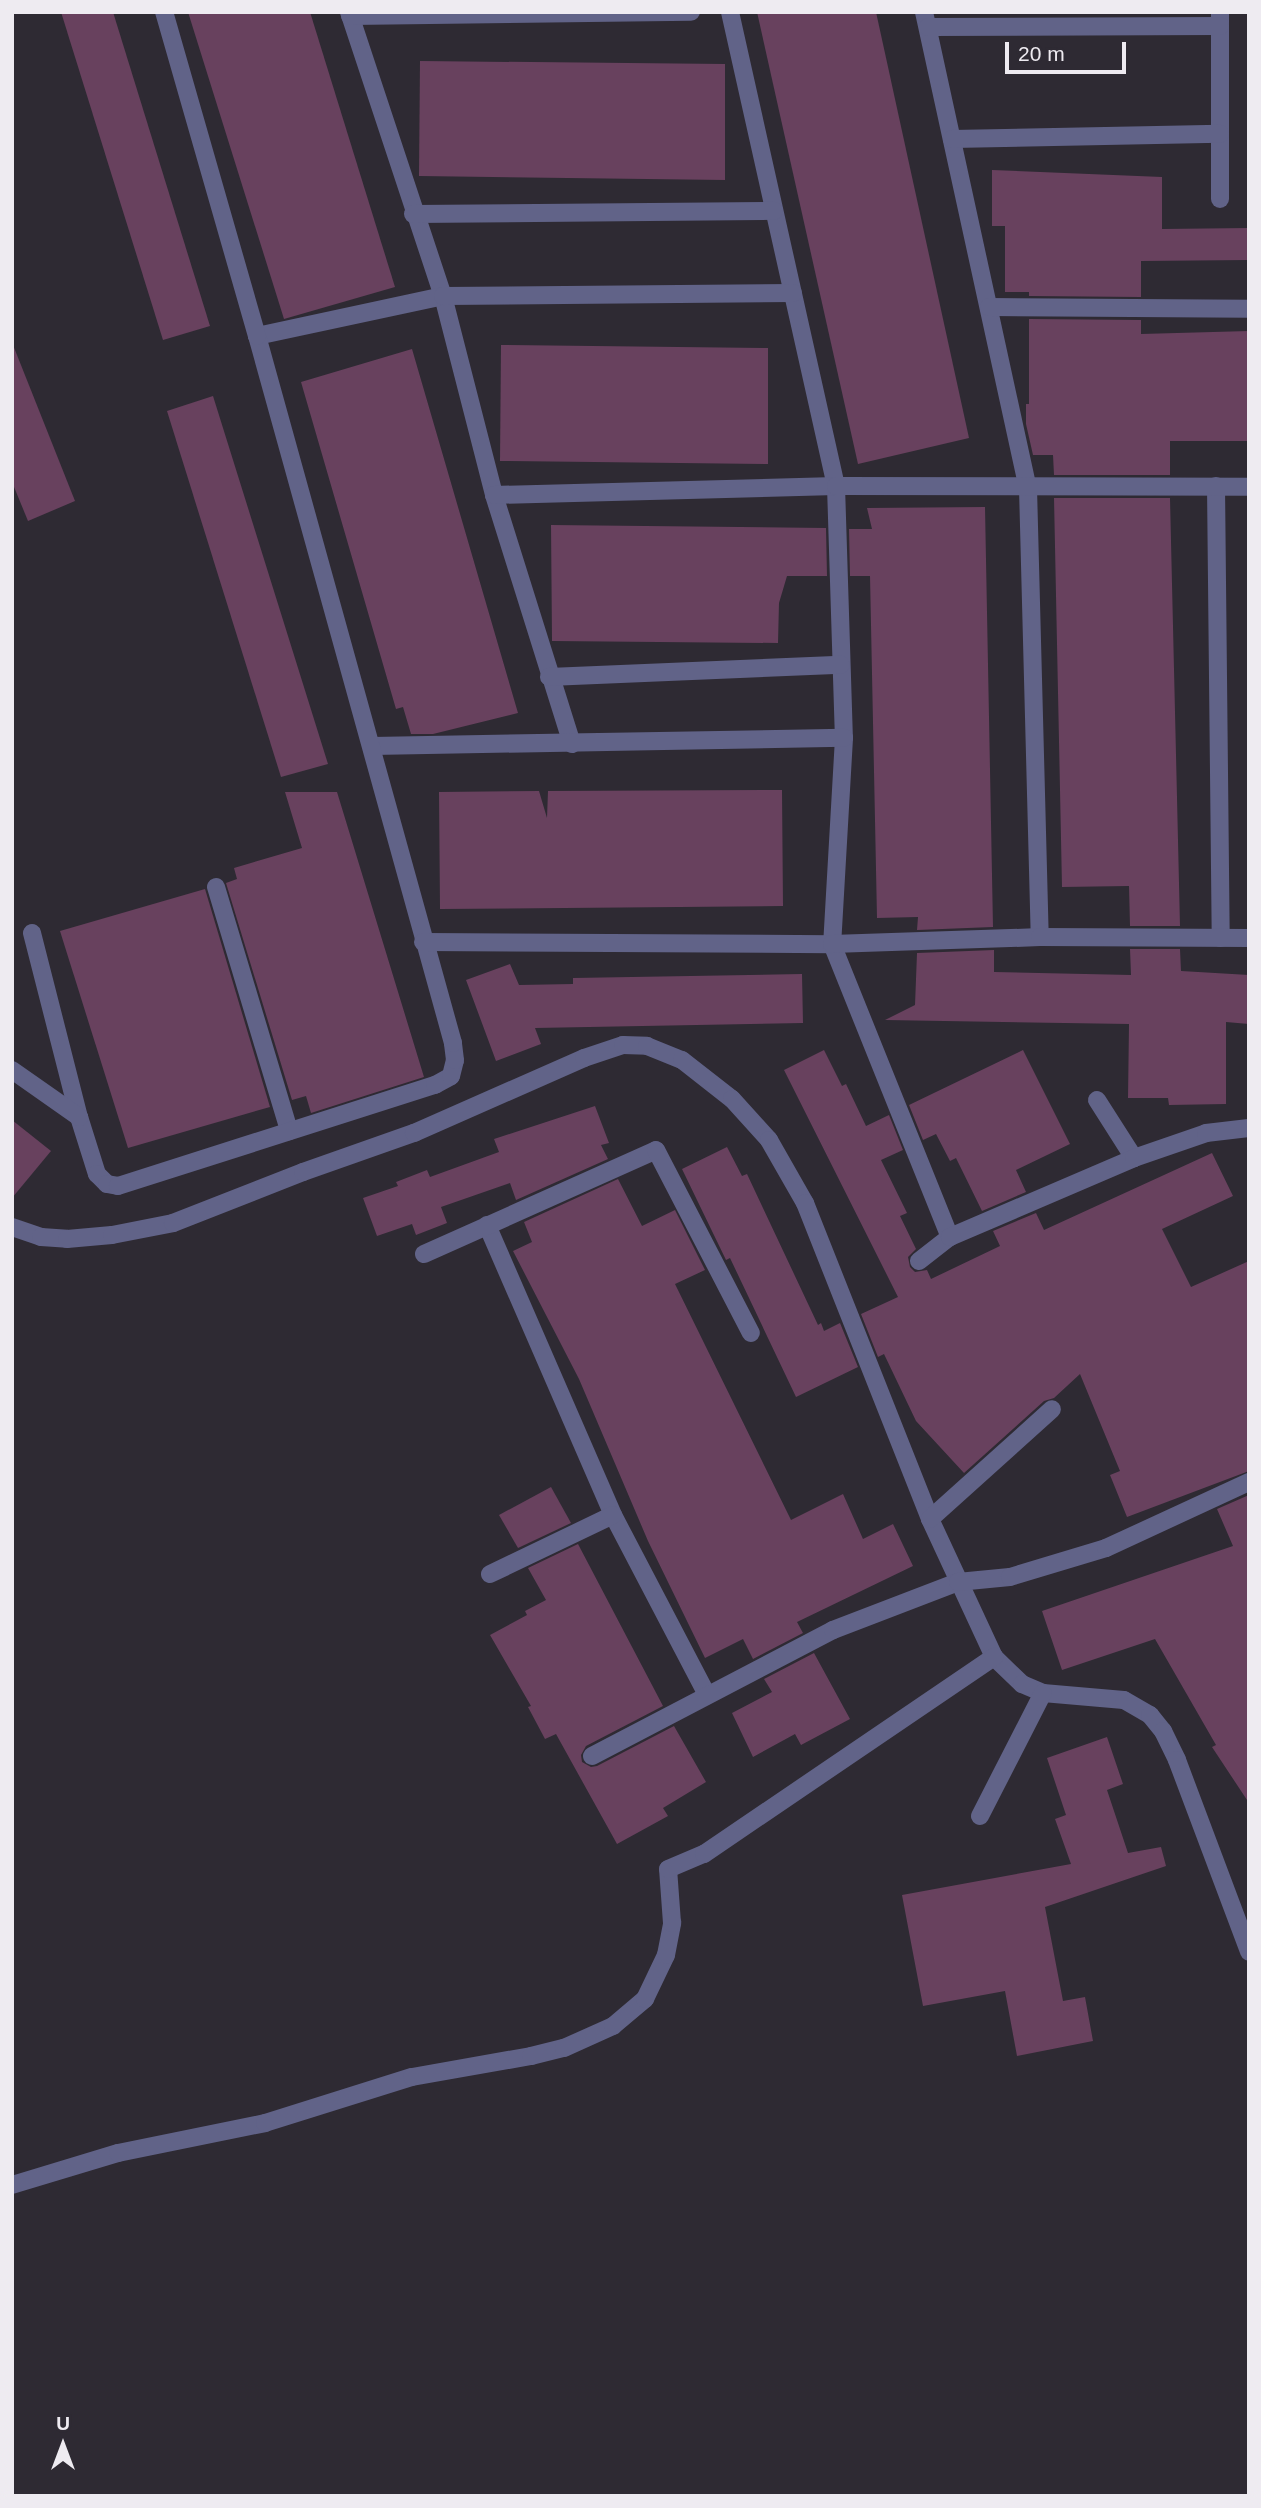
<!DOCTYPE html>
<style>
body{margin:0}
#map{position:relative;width:1261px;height:2508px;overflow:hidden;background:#2e2a33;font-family:Helvetica,sans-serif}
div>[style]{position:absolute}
.building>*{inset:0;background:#68415e}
.minor>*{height:18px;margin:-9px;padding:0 9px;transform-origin:9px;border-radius:9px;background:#616388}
span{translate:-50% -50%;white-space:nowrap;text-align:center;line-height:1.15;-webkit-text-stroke:5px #2e2a33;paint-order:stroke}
.frame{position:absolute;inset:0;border:14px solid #eeebf1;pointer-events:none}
.north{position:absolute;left:28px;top:2410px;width:70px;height:70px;-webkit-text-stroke:5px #2e2a33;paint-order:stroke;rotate:0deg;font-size:19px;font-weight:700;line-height:28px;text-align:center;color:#eeebf1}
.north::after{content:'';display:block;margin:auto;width:24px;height:32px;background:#eeebf1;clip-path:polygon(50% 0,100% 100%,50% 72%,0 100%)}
.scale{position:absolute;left:1005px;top:42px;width:121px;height:32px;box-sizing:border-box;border:4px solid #eeebf1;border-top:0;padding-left:9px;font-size:21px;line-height:24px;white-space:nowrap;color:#eeebf1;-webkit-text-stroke:5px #2e2a33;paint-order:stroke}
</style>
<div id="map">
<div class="building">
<div style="clip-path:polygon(61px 12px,113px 12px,210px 326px,163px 340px)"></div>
<div style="clip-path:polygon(188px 12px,310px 12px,395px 287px,284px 319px)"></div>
<div style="clip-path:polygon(757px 12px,876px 12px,969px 438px,858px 464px)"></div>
<div style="clip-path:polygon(420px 61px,725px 64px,725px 180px,419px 176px)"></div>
<div style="clip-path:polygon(992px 170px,1162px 177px,1162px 229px,1249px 228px,1249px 260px,1141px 261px,1141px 297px,1029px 296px,1029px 292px,1005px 292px,1005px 226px,992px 226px)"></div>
<div style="clip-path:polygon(1029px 319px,1141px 320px,1141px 334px,1249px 331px,1249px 441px,1170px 441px,1170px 475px,1054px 475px,1053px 455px,1033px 455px,1026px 424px,1026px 404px,1029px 404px)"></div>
<div style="clip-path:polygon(13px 345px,75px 501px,28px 521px,12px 482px)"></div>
<div style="clip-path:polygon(501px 345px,768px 348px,768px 464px,500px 461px)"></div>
<div style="clip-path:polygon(412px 349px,518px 713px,433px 734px,411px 734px,403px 707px,396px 709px,301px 382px)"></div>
<div style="clip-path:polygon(213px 396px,328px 764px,281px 777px,167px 411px)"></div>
<div style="clip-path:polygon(1054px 498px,1170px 498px,1180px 926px,1130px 926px,1129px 886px,1062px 887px)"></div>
<div style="clip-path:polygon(985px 507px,993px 927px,917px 930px,918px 917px,877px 918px,870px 576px,850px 576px,849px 529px,872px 529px,867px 508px)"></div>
<div style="clip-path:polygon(551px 525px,826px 528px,827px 576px,787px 576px,779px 603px,778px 643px,552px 641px)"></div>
<div style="clip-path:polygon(782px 790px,783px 906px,440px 909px,439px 792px,539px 791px,547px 818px,548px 791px)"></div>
<div style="clip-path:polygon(285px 792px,337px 792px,424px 1077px,311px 1113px,306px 1096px,292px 1100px,226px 883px,237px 879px,234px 868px,302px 848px)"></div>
<div style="clip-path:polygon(205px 889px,270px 1107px,128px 1148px,60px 931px)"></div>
<div style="clip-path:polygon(1130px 949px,1180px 949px,1181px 971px,1249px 975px,1249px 1024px,1226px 1022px,1226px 1104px,1169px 1105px,1168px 1098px,1128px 1098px,1129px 1024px,885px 1020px,915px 1005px,917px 953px,994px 950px,994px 972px,1131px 975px)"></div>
<div style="clip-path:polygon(510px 964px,519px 985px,573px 984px,573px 978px,802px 974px,803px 1023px,535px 1028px,541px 1044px,496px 1061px,466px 980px)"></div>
<div style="clip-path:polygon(824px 1050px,842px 1086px,846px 1084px,866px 1126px,889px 1115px,903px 1150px,881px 1160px,907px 1213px,900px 1216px,916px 1249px,908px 1257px,910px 1267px,915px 1272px,927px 1270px,931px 1279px,1000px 1246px,993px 1231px,1036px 1213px,1044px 1230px,1212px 1153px,1233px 1196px,1162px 1229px,1191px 1287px,1249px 1261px,1249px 1471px,1127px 1517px,1110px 1475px,1120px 1471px,1080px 1374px,1054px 1398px,1044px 1401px,964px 1473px,916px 1421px,884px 1354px,878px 1357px,861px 1314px,898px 1297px,784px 1070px)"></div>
<div style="clip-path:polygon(1023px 1050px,1070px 1144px,1016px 1170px,1026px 1192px,982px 1211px,956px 1158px,950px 1161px,936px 1134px,923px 1140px,909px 1105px)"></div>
<div style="clip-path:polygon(595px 1106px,609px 1143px,601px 1145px,608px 1159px,516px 1200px,510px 1183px,441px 1207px,447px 1223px,416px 1235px,412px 1224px,377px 1236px,363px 1198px,398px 1186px,396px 1182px,427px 1170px,430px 1177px,499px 1152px,494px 1139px)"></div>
<div style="clip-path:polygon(12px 1120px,51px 1151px,12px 1198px)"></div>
<div style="clip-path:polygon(727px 1147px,742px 1176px,747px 1174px,818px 1325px,821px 1323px,824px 1331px,840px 1323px,858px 1367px,796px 1397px,730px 1258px,726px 1260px,682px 1169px)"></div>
<div style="clip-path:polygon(618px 1179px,642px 1226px,675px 1210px,705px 1270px,675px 1284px,791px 1520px,843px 1494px,863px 1539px,893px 1524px,913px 1566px,797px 1622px,803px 1633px,753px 1659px,743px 1639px,705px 1658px,648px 1541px,579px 1379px,513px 1251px,532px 1242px,524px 1222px)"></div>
<div style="clip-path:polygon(551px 1487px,571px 1523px,518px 1548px,499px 1515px)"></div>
<div style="clip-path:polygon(1249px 1495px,1249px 1803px,1212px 1747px,1216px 1745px,1155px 1639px,1062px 1670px,1042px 1611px,1233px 1546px,1217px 1509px)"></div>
<div style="clip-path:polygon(578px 1544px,663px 1706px,586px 1746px,581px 1755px,582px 1762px,591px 1767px,597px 1766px,674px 1726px,706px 1782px,663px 1808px,668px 1816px,617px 1844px,556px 1734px,545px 1739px,528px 1707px,531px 1706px,490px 1635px,527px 1615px,525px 1611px,546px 1600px,528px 1568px)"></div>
<div style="clip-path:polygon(814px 1653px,850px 1719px,801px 1745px,795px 1734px,753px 1757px,732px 1713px,772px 1692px,764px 1679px)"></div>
<div style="clip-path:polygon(1107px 1737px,1123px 1784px,1107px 1790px,1128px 1853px,1161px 1847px,1166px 1866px,1045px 1907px,1063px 2001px,1085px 1997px,1093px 2041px,1017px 2056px,1005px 1991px,923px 2006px,902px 1895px,1071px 1864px,1055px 1819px,1066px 1815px,1047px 1758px)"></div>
</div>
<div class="minor">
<div style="left:349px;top:12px;width:299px;rotate:71.7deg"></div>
<div style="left:443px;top:296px;width:205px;rotate:75.6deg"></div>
<div style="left:494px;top:495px;width:261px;rotate:72.6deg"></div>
<div style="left:730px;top:12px;width:486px;rotate:77.4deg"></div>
<div style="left:836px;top:486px;width:252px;rotate:88.2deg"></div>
<div style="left:844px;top:738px;width:206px;rotate:93.3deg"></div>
<div style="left:832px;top:944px;width:316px;rotate:68.1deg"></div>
<div style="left:924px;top:12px;width:487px;rotate:77.7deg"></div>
<div style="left:1028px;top:488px;width:449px;rotate:88.5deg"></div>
<div style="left:1220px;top:12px;width:187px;rotate:90deg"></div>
<div style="left:350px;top:16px;width:341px;rotate:-0.7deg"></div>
<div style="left:928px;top:27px;width:292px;rotate:-0.2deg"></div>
<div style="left:952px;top:139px;width:268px;rotate:-1.1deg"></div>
<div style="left:413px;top:214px;width:361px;rotate:-0.5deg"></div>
<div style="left:989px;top:307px;width:260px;rotate:0.4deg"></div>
<div style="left:257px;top:336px;width:190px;rotate:-12.1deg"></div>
<div style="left:443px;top:296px;width:350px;rotate:-0.5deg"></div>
<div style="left:1216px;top:486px;width:452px;rotate:89.4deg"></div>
<div style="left:494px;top:495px;width:342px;rotate:-1.5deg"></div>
<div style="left:836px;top:486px;width:413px;rotate:0.1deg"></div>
<div style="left:549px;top:677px;width:292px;rotate:-2.4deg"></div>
<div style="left:372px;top:746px;width:472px;rotate:-1deg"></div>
<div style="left:216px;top:887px;width:255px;rotate:73.3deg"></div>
<div style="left:32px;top:933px;width:190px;rotate:75.7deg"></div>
<div style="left:79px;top:1117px;width:60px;rotate:72.5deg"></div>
<div style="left:97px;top:1174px;width:14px;rotate:45deg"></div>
<div style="left:107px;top:1184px;width:11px;rotate:10deg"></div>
<div style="left:118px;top:1186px;width:333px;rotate:-17.7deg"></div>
<div style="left:435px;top:1085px;width:18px;rotate:-29deg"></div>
<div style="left:451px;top:1076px;width:16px;rotate:-76deg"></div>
<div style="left:455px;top:1060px;width:17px;rotate:-97deg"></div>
<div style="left:453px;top:1043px;width:734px;rotate:-105.49deg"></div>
<div style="left:257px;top:336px;width:337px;rotate:-106deg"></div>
<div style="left:423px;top:942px;width:409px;rotate:0.3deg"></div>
<div style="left:832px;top:944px;width:208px;rotate:-1.9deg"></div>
<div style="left:1040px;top:937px;width:209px;rotate:0.3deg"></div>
<div style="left:12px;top:1070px;width:82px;rotate:35deg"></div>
<div style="left:1097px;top:1100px;width:69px;rotate:57.5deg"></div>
<div style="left:487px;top:1225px;width:316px;rotate:66.5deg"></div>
<div style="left:613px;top:1515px;width:203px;rotate:62.4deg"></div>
<div style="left:12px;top:1227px;width:31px;rotate:19deg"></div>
<div style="left:41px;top:1237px;width:26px;rotate:4deg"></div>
<div style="left:67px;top:1239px;width:45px;rotate:-5.1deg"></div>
<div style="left:112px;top:1235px;width:62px;rotate:-11.1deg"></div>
<div style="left:173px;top:1223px;width:140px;rotate:-21.4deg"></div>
<div style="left:303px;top:1172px;width:118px;rotate:-19.4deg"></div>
<div style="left:414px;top:1133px;width:186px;rotate:-23.8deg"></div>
<div style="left:584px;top:1058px;width:41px;rotate:-18.4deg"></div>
<div style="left:623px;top:1045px;width:24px;rotate:2deg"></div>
<div style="left:647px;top:1046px;width:38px;rotate:22deg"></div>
<div style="left:682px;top:1060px;width:63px;rotate:38deg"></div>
<div style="left:732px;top:1099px;width:55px;rotate:47.9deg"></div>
<div style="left:769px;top:1140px;width:73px;rotate:60.3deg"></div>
<div style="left:805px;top:1203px;width:340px;rotate:68.4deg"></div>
<div style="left:930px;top:1519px;width:152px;rotate:65.1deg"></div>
<div style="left:994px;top:1657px;width:39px;rotate:44deg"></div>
<div style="left:1022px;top:1684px;width:23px;rotate:23deg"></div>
<div style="left:1043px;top:1693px;width:81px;rotate:4.9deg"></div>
<div style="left:1124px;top:1700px;width:30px;rotate:30deg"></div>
<div style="left:1150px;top:1715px;width:21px;rotate:51deg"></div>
<div style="left:1163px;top:1731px;width:32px;rotate:64deg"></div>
<div style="left:1177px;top:1760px;width:205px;rotate:69.4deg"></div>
<div style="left:424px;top:1254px;width:254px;rotate:-24.1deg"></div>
<div style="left:656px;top:1150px;width:206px;rotate:62.6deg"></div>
<div style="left:919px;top:1261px;width:39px;rotate:-38deg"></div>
<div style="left:950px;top:1237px;width:200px;rotate:-23.2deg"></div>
<div style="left:1134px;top:1158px;width:76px;rotate:-19.1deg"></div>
<div style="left:1206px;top:1133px;width:43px;rotate:-6.6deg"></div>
<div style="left:930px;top:1519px;width:164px;rotate:-42deg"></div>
<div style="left:490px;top:1574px;width:136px;rotate:-25.6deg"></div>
<div style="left:592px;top:1756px;width:272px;rotate:-27.6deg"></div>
<div style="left:833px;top:1630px;width:134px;rotate:-21deg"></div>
<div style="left:958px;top:1582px;width:52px;rotate:-5.5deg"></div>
<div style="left:1010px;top:1577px;width:100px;rotate:-16.8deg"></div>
<div style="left:1106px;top:1548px;width:157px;rotate:-24.8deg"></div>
<div style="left:980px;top:1816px;width:138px;rotate:-62.9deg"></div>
<div style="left:12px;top:2185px;width:111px;rotate:-16.8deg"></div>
<div style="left:118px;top:2153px;width:150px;rotate:-11.5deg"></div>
<div style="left:265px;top:2123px;width:154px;rotate:-17.4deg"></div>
<div style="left:412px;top:2077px;width:121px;rotate:-10deg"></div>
<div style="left:531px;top:2056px;width:34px;rotate:-14deg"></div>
<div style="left:564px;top:2048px;width:54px;rotate:-24.2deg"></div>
<div style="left:613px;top:2026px;width:42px;rotate:-40.2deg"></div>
<div style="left:645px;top:1999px;width:49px;rotate:-64.5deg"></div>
<div style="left:666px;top:1955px;width:33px;rotate:-79deg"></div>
<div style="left:672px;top:1923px;width:54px;rotate:-94.2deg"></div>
<div style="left:668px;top:1869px;width:39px;rotate:-23deg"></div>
<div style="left:704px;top:1854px;width:351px;rotate:-34.2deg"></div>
</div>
<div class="frame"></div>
<div class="north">U</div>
<div class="scale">20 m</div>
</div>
